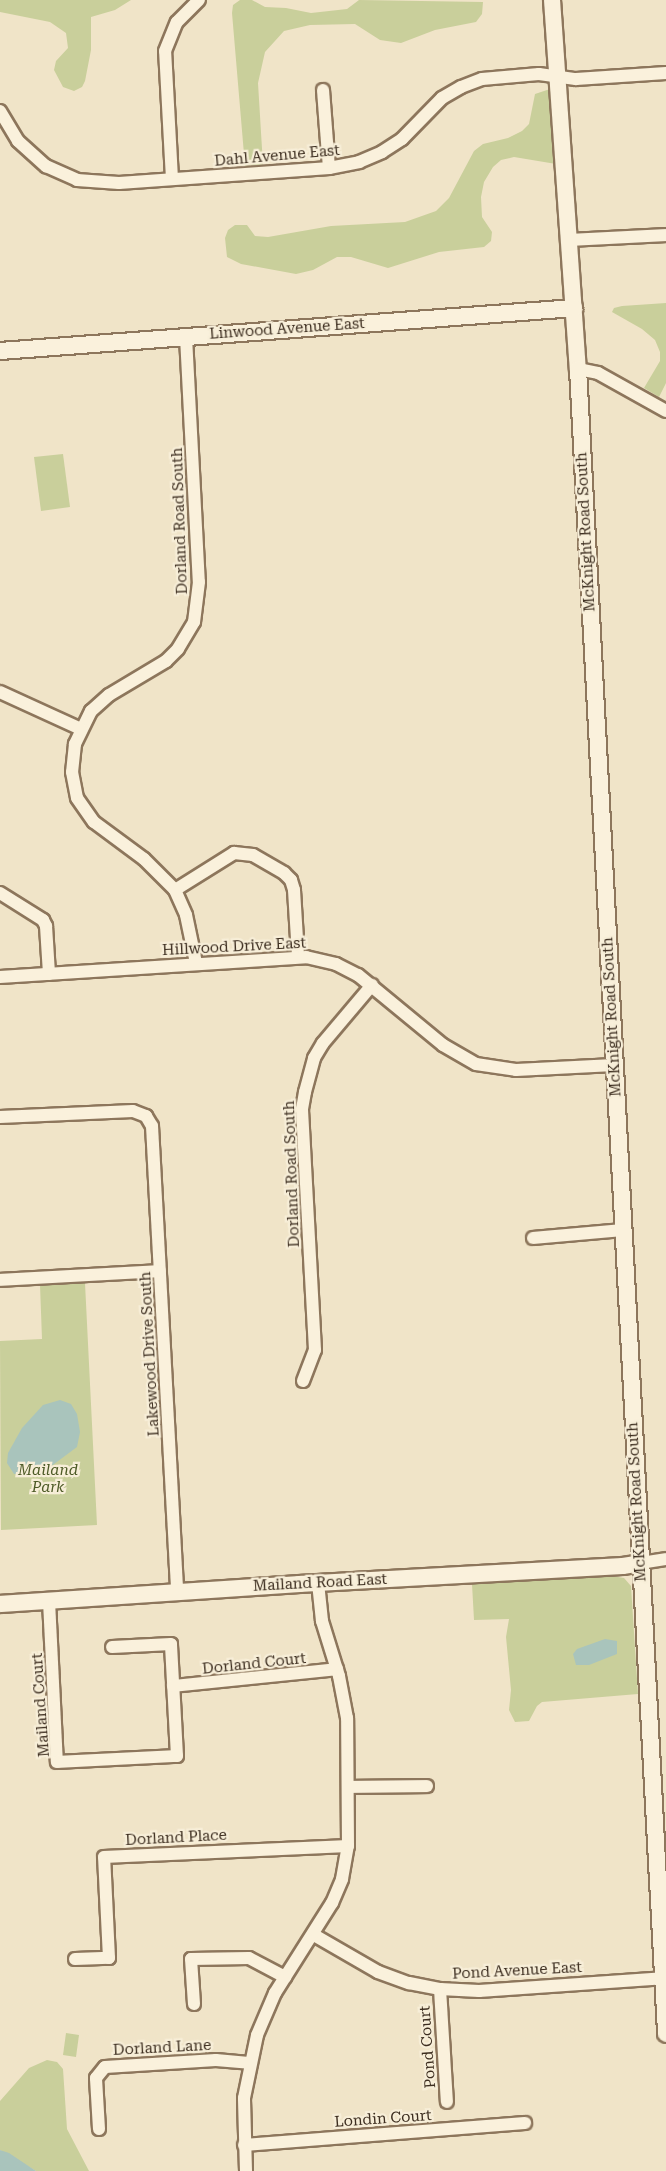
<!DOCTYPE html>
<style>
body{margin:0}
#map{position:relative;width:666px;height:2171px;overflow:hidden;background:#f0e4c8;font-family:"Roboto Serif",serif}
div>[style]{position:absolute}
.green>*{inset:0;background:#c9cf9b}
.water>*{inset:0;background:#a9c4bc}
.roads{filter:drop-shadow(2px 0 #8d765c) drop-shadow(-2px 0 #8d765c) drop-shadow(0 2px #8d765c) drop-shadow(0 -2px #8d765c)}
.minor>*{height:12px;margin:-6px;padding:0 6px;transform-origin:6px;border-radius:6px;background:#faf1dc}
.tertiary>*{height:16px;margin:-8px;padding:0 8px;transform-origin:8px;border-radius:8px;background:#faf1dc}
span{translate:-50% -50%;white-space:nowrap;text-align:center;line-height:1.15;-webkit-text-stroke:4.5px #f7eed8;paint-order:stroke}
.street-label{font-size:15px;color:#3d2e20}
.park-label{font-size:15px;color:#4d5a26;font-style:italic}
</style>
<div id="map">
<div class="green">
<div style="clip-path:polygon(0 0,131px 0,115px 10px,91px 17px,91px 50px,85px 81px,82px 87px,74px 91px,63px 87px,54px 70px,56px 61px,68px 48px,66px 33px,50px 22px,0 12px)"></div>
<div style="clip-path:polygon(240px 0,252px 0,265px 7px,286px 8px,311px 13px,347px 9px,359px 0,483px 2px,482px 14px,476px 22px,435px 30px,401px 43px,380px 40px,355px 24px,310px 25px,284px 31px,265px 52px,258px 83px,263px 165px,245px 166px,232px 13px,233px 5px)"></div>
<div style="clip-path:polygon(550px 89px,556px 164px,514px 157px,501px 160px,493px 167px,484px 182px,481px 197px,482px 217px,492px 232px,491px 241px,484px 247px,439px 252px,388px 268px,351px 257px,337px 257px,313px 270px,296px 274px,241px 264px,227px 257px,225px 238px,228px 230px,235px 225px,247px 225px,255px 236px,268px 237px,331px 226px,405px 222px,436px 211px,449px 198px,474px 151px,483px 144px,508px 138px,522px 131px,529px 124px,535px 94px)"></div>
<div style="clip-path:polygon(666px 303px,666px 383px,659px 397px,644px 388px,660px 361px,660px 352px,655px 340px,642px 329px,612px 312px,614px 308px,622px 306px)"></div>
<div style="clip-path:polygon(63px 454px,70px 507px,41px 511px,34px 457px)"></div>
<div style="clip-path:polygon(85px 1283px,97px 1525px,1px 1530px,0 1341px,42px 1339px,40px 1285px)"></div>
<div style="clip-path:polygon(612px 1576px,624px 1578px,631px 1586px,638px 1694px,542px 1702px,537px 1706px,529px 1721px,515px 1722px,509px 1710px,511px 1690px,506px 1637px,509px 1619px,474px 1620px,472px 1584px)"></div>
<div style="clip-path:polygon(66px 2033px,79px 2035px,76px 2057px,63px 2055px)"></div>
<div style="clip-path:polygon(47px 2060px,57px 2062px,63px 2069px,67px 2129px,89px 2171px,36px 2171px,0 2150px,0 2101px,29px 2068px)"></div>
</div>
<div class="water">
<div style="clip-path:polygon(60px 1400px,71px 1404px,77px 1414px,80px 1432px,77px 1447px,42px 1473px,14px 1474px,7px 1463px,8px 1453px,22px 1428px,43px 1405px)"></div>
<div style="clip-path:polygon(605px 1639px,617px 1641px,617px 1654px,589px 1665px,576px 1665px,573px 1654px,577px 1649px)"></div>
<div style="clip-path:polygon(0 2150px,9px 2153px,36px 2171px,0 2171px)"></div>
</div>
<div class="roads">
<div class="minor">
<div style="left:323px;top:90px;width:78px;rotate:85.6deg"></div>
<div style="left:0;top:111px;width:35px;rotate:59deg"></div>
<div style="left:18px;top:141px;width:38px;rotate:42deg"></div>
<div style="left:46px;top:166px;width:34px;rotate:24deg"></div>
<div style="left:77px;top:180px;width:42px;rotate:4.1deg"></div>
<div style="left:119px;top:183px;width:211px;rotate:-4.1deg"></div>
<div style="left:329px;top:168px;width:31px;rotate:-11deg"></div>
<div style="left:359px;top:162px;width:25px;rotate:-23deg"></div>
<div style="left:382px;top:152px;width:24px;rotate:-33deg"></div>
<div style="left:402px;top:139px;width:57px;rotate:-45.7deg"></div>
<div style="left:442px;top:98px;width:22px;rotate:-30deg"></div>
<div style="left:461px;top:87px;width:22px;rotate:-21deg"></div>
<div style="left:482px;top:79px;width:57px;rotate:-5deg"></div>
<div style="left:539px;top:74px;width:37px;rotate:8deg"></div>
<div style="left:576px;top:79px;width:90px;rotate:-3.8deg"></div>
<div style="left:172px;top:179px;width:128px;rotate:-93.1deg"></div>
<div style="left:165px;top:51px;width:31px;rotate:-68deg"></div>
<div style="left:177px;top:22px;width:31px;rotate:-45deg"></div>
<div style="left:570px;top:240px;width:96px;rotate:-3deg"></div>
<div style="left:186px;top:337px;width:245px;rotate:87deg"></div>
<div style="left:199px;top:582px;width:40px;rotate:97.1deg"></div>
<div style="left:194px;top:622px;width:31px;rotate:121deg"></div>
<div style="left:178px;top:649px;width:17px;rotate:135deg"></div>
<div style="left:166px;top:661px;width:66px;rotate:149.2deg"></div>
<div style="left:109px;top:695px;width:24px;rotate:138deg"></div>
<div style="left:91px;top:711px;width:37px;rotate:116deg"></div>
<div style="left:75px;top:744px;width:28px;rotate:96deg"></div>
<div style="left:72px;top:772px;width:26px;rotate:79deg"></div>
<div style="left:77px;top:798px;width:29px;rotate:55deg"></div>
<div style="left:94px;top:822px;width:62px;rotate:36.5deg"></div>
<div style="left:144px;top:859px;width:44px;rotate:45deg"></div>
<div style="left:175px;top:890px;width:27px;rotate:66deg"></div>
<div style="left:186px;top:915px;width:49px;rotate:78.2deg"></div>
<div style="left:578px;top:369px;width:20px;rotate:11deg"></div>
<div style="left:598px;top:373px;width:78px;rotate:29.2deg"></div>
<div style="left:0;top:692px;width:89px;rotate:24.6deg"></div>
<div style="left:175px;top:890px;width:70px;rotate:-32.1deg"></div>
<div style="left:234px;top:853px;width:19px;rotate:6deg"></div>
<div style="left:253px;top:855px;width:36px;rotate:30deg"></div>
<div style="left:284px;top:873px;width:10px;rotate:45deg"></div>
<div style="left:291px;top:880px;width:10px;rotate:73deg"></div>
<div style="left:294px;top:890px;width:66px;rotate:86.5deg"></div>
<div style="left:0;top:893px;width:51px;rotate:32.1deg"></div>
<div style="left:43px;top:920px;width:7px;rotate:63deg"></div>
<div style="left:46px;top:926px;width:48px;rotate:86.4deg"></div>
<div style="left:0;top:977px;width:307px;rotate:-3.7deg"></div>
<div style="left:306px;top:957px;width:31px;rotate:13deg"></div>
<div style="left:336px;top:964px;width:25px;rotate:27deg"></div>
<div style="left:358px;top:975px;width:110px;rotate:39.5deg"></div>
<div style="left:443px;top:1045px;width:38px;rotate:30deg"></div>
<div style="left:476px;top:1064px;width:40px;rotate:8.5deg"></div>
<div style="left:516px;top:1070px;width:98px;rotate:-2.9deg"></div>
<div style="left:0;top:1117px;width:133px;rotate:-2.6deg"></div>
<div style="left:133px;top:1111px;width:14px;rotate:21deg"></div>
<div style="left:146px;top:1116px;width:12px;rotate:59deg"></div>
<div style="left:152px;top:1126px;width:466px;rotate:86.9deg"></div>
<div style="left:533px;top:1238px;width:90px;rotate:-5.1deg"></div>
<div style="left:0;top:1280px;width:160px;rotate:-3.2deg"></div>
<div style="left:303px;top:1381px;width:33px;rotate:-69deg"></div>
<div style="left:315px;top:1350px;width:241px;rotate:-93.1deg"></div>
<div style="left:302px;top:1109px;width:17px;rotate:-80deg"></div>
<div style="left:305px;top:1092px;width:35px;rotate:-75deg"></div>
<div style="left:314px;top:1058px;width:17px;rotate:-59deg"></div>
<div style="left:323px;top:1043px;width:76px;rotate:-49.8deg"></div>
<div style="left:641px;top:1563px;width:25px;rotate:-9deg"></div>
<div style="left:49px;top:1601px;width:161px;rotate:87.2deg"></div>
<div style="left:57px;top:1762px;width:120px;rotate:-2.9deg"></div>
<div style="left:177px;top:1756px;width:112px;rotate:-93.1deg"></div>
<div style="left:171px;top:1644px;width:59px;rotate:177.1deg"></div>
<div style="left:173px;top:1686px;width:165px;rotate:-5.9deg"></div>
<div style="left:349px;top:1787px;width:78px;rotate:-0.7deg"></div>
<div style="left:314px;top:1935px;width:74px;rotate:30deg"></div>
<div style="left:378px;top:1972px;width:33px;rotate:20deg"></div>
<div style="left:409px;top:1983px;width:32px;rotate:11deg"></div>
<div style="left:440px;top:1989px;width:39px;rotate:3deg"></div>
<div style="left:479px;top:1991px;width:184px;rotate:-4deg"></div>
<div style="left:75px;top:1959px;width:34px;rotate:-2deg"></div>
<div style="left:109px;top:1958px;width:101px;rotate:-92.8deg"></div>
<div style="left:104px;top:1857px;width:244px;rotate:-2.6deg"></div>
<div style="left:440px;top:1989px;width:113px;rotate:86.5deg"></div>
<div style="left:194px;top:2004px;width:45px;rotate:-93.8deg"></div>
<div style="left:191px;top:1959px;width:58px;rotate:-1deg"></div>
<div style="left:249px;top:1958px;width:41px;rotate:27.8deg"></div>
<div style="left:99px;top:2129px;width:51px;rotate:-93.4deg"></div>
<div style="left:96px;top:2078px;width:14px;rotate:-51deg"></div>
<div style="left:105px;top:2067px;width:111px;rotate:-3.6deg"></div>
<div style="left:216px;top:2060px;width:33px;rotate:5deg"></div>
<div style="left:244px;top:2145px;width:282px;rotate:-4.5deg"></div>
<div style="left:246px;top:2171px;width:73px;rotate:-91.6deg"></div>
<div style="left:244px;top:2098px;width:64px;rotate:-78.3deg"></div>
<div style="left:257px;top:2035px;width:46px;rotate:-66.8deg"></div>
<div style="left:275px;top:1993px;width:107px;rotate:-57.7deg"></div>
<div style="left:332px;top:1903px;width:26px;rotate:-67deg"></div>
<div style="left:342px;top:1879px;width:34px;rotate:-80deg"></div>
<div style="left:348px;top:1846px;width:128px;rotate:-90.4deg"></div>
<div style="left:347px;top:1718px;width:43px;rotate:-100.8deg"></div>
<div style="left:339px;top:1676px;width:58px;rotate:-107.2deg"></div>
<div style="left:322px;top:1621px;width:39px;rotate:-96deg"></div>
</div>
<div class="tertiary">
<div style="left:552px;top:0;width:370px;rotate:86deg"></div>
<div style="left:578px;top:369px;width:1667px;rotate:86.97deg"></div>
<div style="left:0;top:351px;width:576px;rotate:-4.28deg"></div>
<div style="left:0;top:1604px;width:300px;rotate:-3.8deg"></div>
<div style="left:299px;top:1584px;width:324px;rotate:-3.2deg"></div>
<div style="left:623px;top:1566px;width:18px;rotate:-9deg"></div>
</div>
</div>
<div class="street-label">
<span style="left:277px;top:156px;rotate:-5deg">Dahl Avenue East</span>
<span style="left:287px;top:329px;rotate:-4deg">Linwood Avenue East</span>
<span style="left:180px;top:521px;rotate:-92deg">Dorland Road South</span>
<span style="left:586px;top:532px;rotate:-93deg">McKnight Road South</span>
<span style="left:234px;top:947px;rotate:-3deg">Hillwood Drive East</span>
<span style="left:612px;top:1017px;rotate:-93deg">McKnight Road South</span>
<span style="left:292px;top:1174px;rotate:-92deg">Dorland Road South</span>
<span style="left:150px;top:1354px;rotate:-93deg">Lakewood Drive South</span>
<span style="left:637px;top:1502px;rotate:-93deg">McKnight Road South</span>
<span style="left:320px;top:1583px;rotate:-3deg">Mailand Road East</span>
<span style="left:254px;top:1664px;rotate:-6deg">Dorland Court</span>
<span style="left:41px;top:1705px;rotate:-94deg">Mailand Court</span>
<span style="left:176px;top:1838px;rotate:-3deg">Dorland Place</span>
<span style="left:517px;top:1971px;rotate:-3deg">Pond Avenue East</span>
<span style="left:428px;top:2047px;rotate:-94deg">Pond Court</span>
<span style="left:162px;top:2048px;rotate:-3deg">Dorland Lane</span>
<span style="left:383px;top:2119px;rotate:-4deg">Londin Court</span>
</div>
<div class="park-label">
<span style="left:48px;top:1479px">Mailand<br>Park</span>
</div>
</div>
